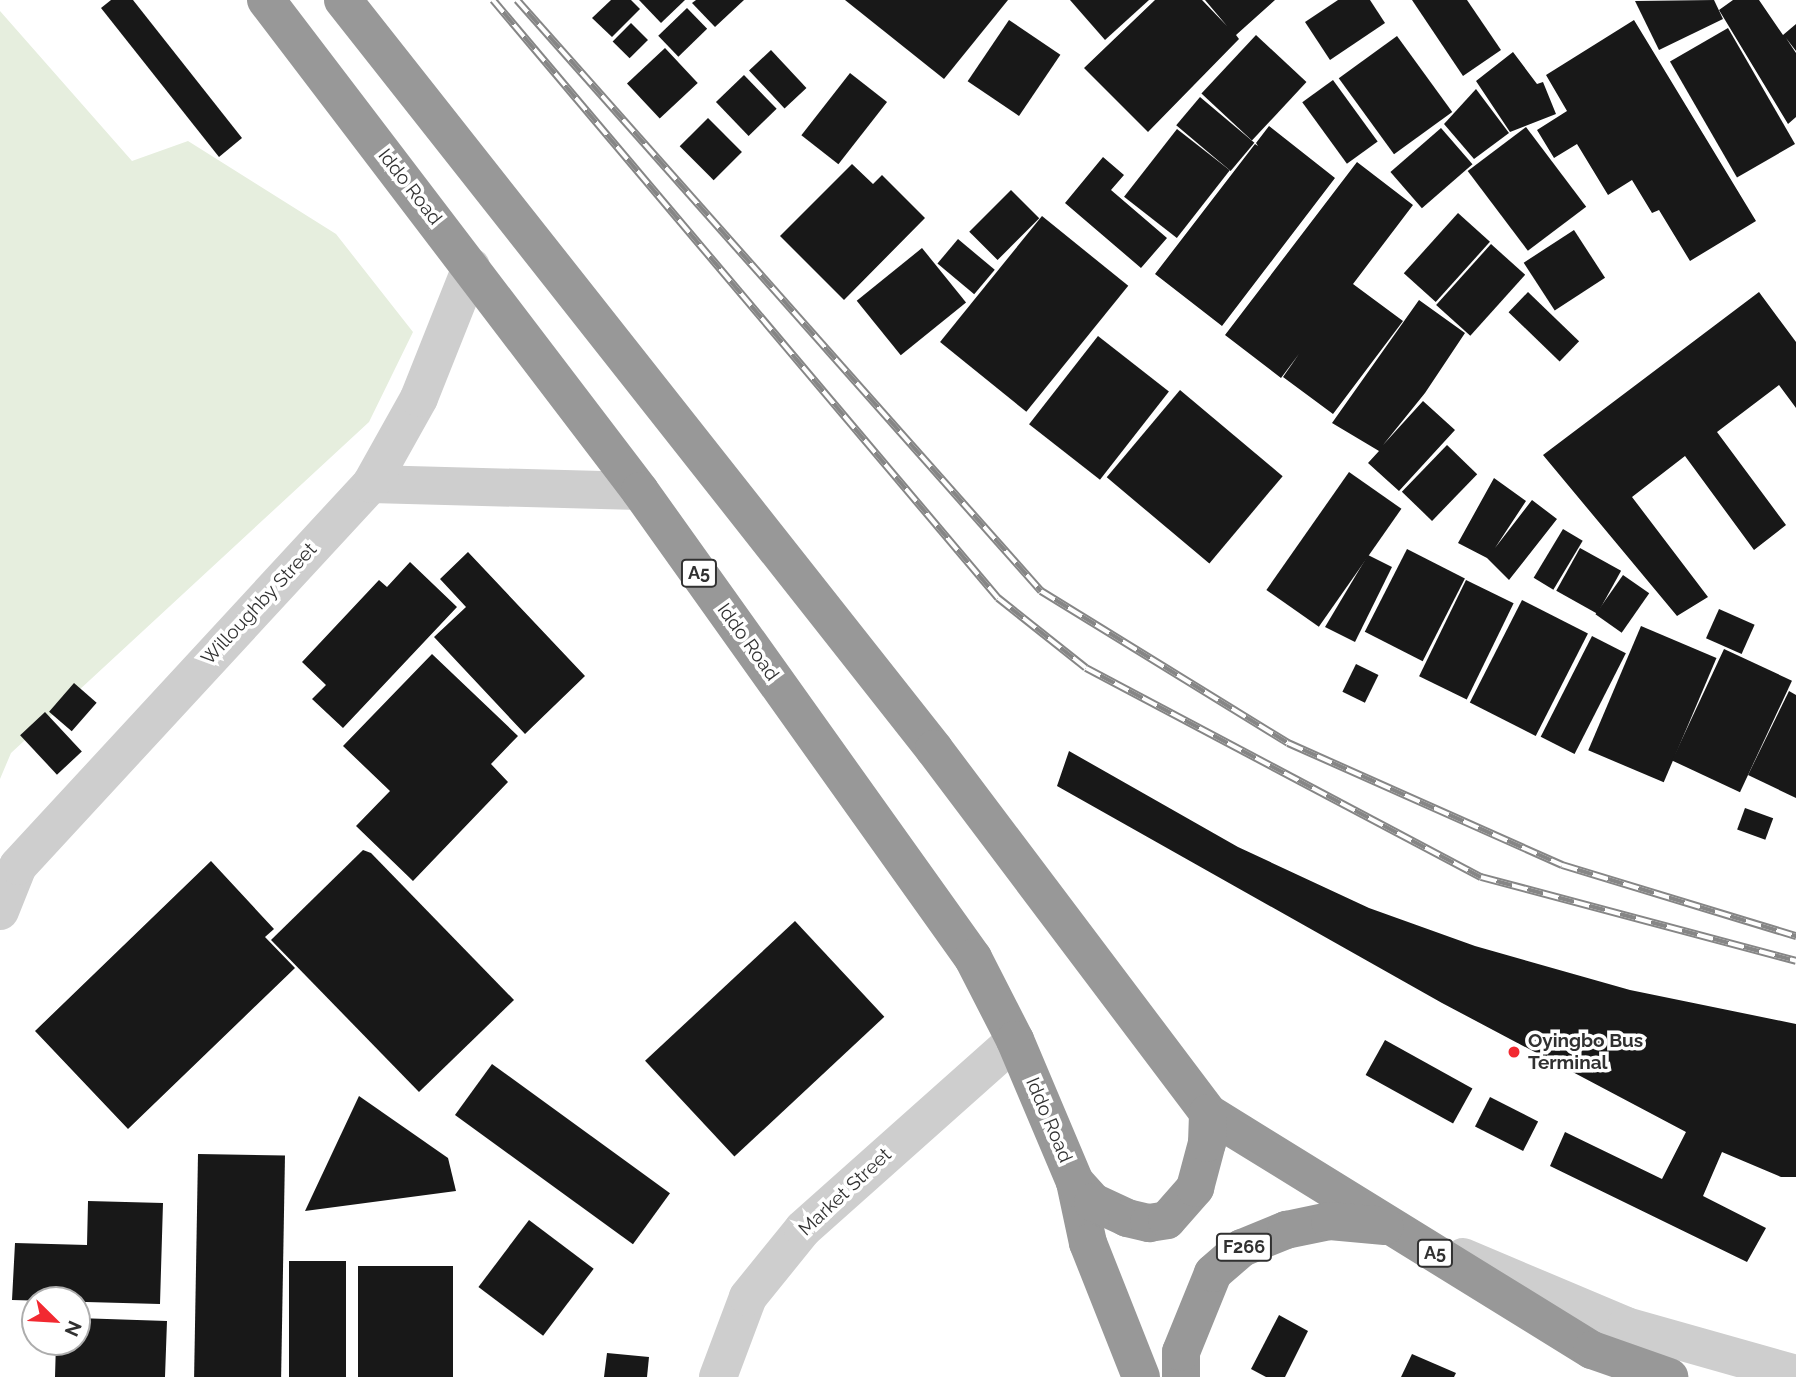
<!DOCTYPE html>
<style>
body{margin:0}
#map{position:relative;width:1796px;height:1377px;overflow:hidden;background:#fff;font-family:Raleway,sans-serif}
div>[style]{position:absolute}
.green>*{inset:0;background:#e6eede}
.building>*{inset:0;background:#181818;transform-origin:0 0}
.minor>*{height:38px;margin:-19px;padding:0 19px;transform-origin:19px;border-radius:19px;background:#cecece}
.highway>*{height:38px;margin:-19px;padding:0 19px;transform-origin:19px;border-radius:19px;background:#989898}
.rail>*{height:8px;margin-top:-4px;transform-origin:0;background:repeating-linear-gradient(90deg,#fff 0 16px,#868686 0 32px);box-sizing:border-box;border-block:2px solid #868686}
.dots>*{width:19px;height:19px;translate:-50% -50%;box-sizing:border-box;border:4px solid #fff;border-radius:50%}
span{translate:-50% -50%;white-space:nowrap;text-align:center;line-height:1.15;-webkit-text-stroke:7px #fff;paint-order:stroke}
.shield-label span{padding:2px 5px;background:#fff;border:2px solid;border-radius:5px;-webkit-text-stroke-width:0}
.shield-label{font-size:18px;color:#313131;font-weight:700}
.street-label{font-size:19px;color:#313131}
.poi-label{font-size:19px;color:#313131;font-weight:700}
.left{translate:0 -50%;text-align:left}
.north{position:absolute;left:21px;top:1286px;width:70px;height:70px;box-sizing:border-box;background:#fff;border:2px solid #adadad;border-radius:50%;rotate:114deg;font-size:19px;font-weight:700;line-height:28px;text-align:center;color:#313131}
.north::after{content:'';display:block;margin:auto;width:24px;height:32px;background:#f22931;clip-path:polygon(50% 0,100% 100%,50% 72%,0 100%)}
</style>
<div id="map">
<div class="green">
<div style="clip-path:polygon(0 11px,132px 161px,188px 141px,336px 234px,413px 332px,369px 422px,11px 753px,0 779px)"></div>
</div>
<div class="building">
<div style="clip-path:polygon(111px 0,133px 0,242px 138px,219px 157px,101px 8px)"></div>
<div style="clip-path:polygon(611px 0,631px 0,640px 9px,612px 37px,592px 18px)"></div>
<div style="clip-path:polygon(639px 0,685px 0,661px 23px)"></div>
<div style="clip-path:polygon(696px 0,744px 0,715px 27px,692px 3px)"></div>
<div style="clip-path:polygon(845px 0,1008px 0,944px 79px)"></div>
<div style="clip-path:polygon(1070px 0,1149px 0,1105px 40px)"></div>
<div style="clip-path:polygon(1155px 0,1202px 0,1227px 26px,1205px 0,1275px 0,1236px 35px,1239px 39px,1148px 132px,1084px 68px)"></div>
<div style="clip-path:polygon(1338px 0,1370px 0,1385px 23px,1330px 60px,1305px 22px)"></div>
<div style="clip-path:polygon(1412px 0,1467px 0,1501px 50px,1463px 76px)"></div>
<div style="clip-path:polygon(1714px 0,1723px 19px,1659px 50px,1635px 1px)"></div>
<div style="clip-path:polygon(1733px 0,1759px 0,1783px 35px,1796px 24px,1796px 51px,1786px 38px,1796px 53px,1796px 117px,1788px 124px,1719px 10px)"></div>
<div style="left:687px;top:8px;width:29px;height:40px;rotate:46deg"></div>
<div style="left:1009px;top:20px;width:62px;height:74px;rotate:34deg"></div>
<div style="clip-path:polygon(1634px 20px,1756px 221px,1690px 261px,1659px 210px,1652px 213px,1632px 180px,1608px 195px,1577px 144px,1554px 158px,1537px 130px,1567px 111px,1546px 75px)"></div>
<div style="left:631px;top:23px;width:24px;height:26px;rotate:45deg"></div>
<div style="left:1728px;top:28px;width:134px;height:67px;rotate:60deg"></div>
<div style="left:1256px;top:35px;width:69px;height:80px;rotate:43deg"></div>
<div style="left:1397px;top:36px;width:94px;height:72px;rotate:54deg"></div>
<div style="left:665px;top:48px;width:48px;height:52px;rotate:47deg"></div>
<div style="left:771px;top:50px;width:52px;height:30px;rotate:47deg"></div>
<div style="clip-path:polygon(1513px 52px,1537px 84px,1543px 82px,1556px 114px,1510px 132px,1476px 81px)"></div>
<div style="left:850px;top:73px;width:47px;height:79px;rotate:38deg"></div>
<div style="left:744px;top:75px;width:47px;height:39px;rotate:46deg"></div>
<div style="left:1333px;top:80px;width:76px;height:38px;rotate:54deg"></div>
<div style="clip-path:polygon(1476px 89px,1509px 133px,1474px 159px,1444px 124px)"></div>
<div style="left:1200px;top:97px;width:71px;height:37px;rotate:40deg"></div>
<div style="left:708px;top:118px;width:48px;height:40px;rotate:45deg"></div>
<div style="clip-path:polygon(1269px 126px,1335px 178px,1222px 326px,1155px 274px,1255px 144px,1258px 146px,1256px 143px)"></div>
<div style="left:1526px;top:127px;width:100px;height:73px;rotate:53deg"></div>
<div style="left:1441px;top:128px;width:48px;height:67px;rotate:49deg"></div>
<div style="left:1177px;top:129px;width:67px;height:86px;rotate:38deg"></div>
<div style="clip-path:polygon(1103px 157px,1124px 175px,1111px 190px,1167px 238px,1141px 268px,1065px 203px)"></div>
<div style="clip-path:polygon(1357px 162px,1413px 205px,1353px 284px,1403px 321px,1333px 414px,1283px 377px,1299px 354px,1281px 378px,1225px 335px)"></div>
<div style="clip-path:polygon(852px 164px,873px 184px,882px 175px,925px 218px,844px 300px,780px 236px)"></div>
<div style="left:1011px;top:190px;width:40px;height:59px;rotate:45deg"></div>
<div style="left:1458px;top:213px;width:43px;height:81px;rotate:42deg"></div>
<div style="left:1042px;top:216px;width:111px;height:162px;rotate:39deg"></div>
<div style="left:1574px;top:230px;width:57px;height:60px;rotate:57deg"></div>
<div style="left:958px;top:239px;width:48px;height:32px;rotate:40deg"></div>
<div style="left:1491px;top:244px;width:46px;height:82px;rotate:42deg"></div>
<div style="left:922px;top:248px;width:70px;height:84px;rotate:51deg"></div>
<div style="left:1528px;top:292px;width:71px;height:28px;rotate:44deg"></div>
<div style="clip-path:polygon(1759px 292px,1796px 342px,1796px 408px,1779px 385px,1717px 432px,1786px 525px,1754px 550px,1685px 456px,1632px 497px,1708px 597px,1677px 616px,1543px 455px)"></div>
<div style="clip-path:polygon(1419px 300px,1465px 333px,1425px 393px,1383px 445px,1423px 401px,1455px 430px,1399px 491px,1368px 463px,1379px 451px,1332px 423px)"></div>
<div style="left:1098px;top:336px;width:90px;height:112px;rotate:38deg"></div>
<div style="left:1180px;top:390px;width:134px;height:114px;rotate:40deg"></div>
<div style="left:1447px;top:445px;width:42px;height:65px;rotate:44deg"></div>
<div style="left:1349px;top:472px;width:64px;height:144px;rotate:35deg"></div>
<div style="clip-path:polygon(1494px 478px,1526px 501px,1495px 548px,1532px 500px,1557px 519px,1509px 580px,1487px 558px,1458px 543px)"></div>
<div style="left:1563px;top:529px;width:23px;height:57px;rotate:31deg"></div>
<div style="left:1580px;top:548px;width:47px;height:49px;rotate:29deg"></div>
<div style="left:1407px;top:549px;width:65px;height:93px;rotate:27deg"></div>
<div style="clip-path:polygon(468px 552px,585px 676px,525px 734px,434px 637px,466px 607px,440px 579px)"></div>
<div style="clip-path:polygon(1368px 555px,1392px 567px,1355px 642px,1325px 627px)"></div>
<div style="clip-path:polygon(410px 562px,457px 607px,343px 728px,312px 699px,326px 685px,302px 662px,379px 580px,387px 587px)"></div>
<div style="left:1623px;top:575px;width:32px;height:48px;rotate:35deg"></div>
<div style="left:1466px;top:580px;width:53px;height:107px;rotate:26deg"></div>
<div style="left:1522px;top:600px;width:74px;height:115px;rotate:27deg"></div>
<div style="left:1719px;top:609px;width:39px;height:32px;rotate:24deg"></div>
<div style="left:1641px;top:626px;width:82px;height:135px;rotate:23deg"></div>
<div style="left:1592px;top:636px;width:38px;height:113px;rotate:27deg"></div>
<div style="left:1724px;top:649px;width:75px;height:123px;rotate:25deg"></div>
<div style="clip-path:polygon(432px 654px,518px 736px,491px 764px,508px 782px,413px 881px,356px 826px,390px 791px,343px 746px)"></div>
<div style="left:1356px;top:664px;width:25px;height:31px;rotate:26deg"></div>
<div style="left:74px;top:683px;width:30px;height:38px;rotate:41deg"></div>
<div style="clip-path:polygon(1789px 691px,1796px 695px,1796px 798px,1748px 775px)"></div>
<div style="left:45px;top:712px;width:54px;height:34px;rotate:47deg"></div>
<div style="clip-path:polygon(1069px 751px,1238px 847px,1369px 908px,1475px 946px,1630px 990px,1796px 1024px,1796px 1177px,1781px 1177px,1722px 1152px,1703px 1196px,1766px 1228px,1747px 1262px,1550px 1166px,1565px 1132px,1662px 1179px,1686px 1132px,1442px 1003px,1057px 786px)"></div>
<div style="left:1745px;top:808px;width:30px;height:23px;rotate:20deg"></div>
<div style="clip-path:polygon(363px 850px,371px 853px,514px 1000px,419px 1092px,271px 940px)"></div>
<div style="clip-path:polygon(211px 861px,274px 929px,265px 937px,295px 968px,128px 1129px,35px 1031px)"></div>
<div style="left:795px;top:921px;width:131px;height:205px;rotate:47deg"></div>
<div style="left:1385px;top:1040px;width:100px;height:40px;rotate:29deg"></div>
<div style="left:492px;top:1064px;width:220px;height:63px;rotate:36deg"></div>
<div style="clip-path:polygon(359px 1096px,448px 1158px,456px 1191px,305px 1211px)"></div>
<div style="left:1490px;top:1097px;width:54px;height:33px;rotate:27deg"></div>
<div style="left:198px;top:1154px;width:87px;height:223px;rotate:1deg"></div>
<div style="clip-path:polygon(88px 1201px,163px 1203px,160px 1304px,12px 1300px,15px 1243px,87px 1245px)"></div>
<div style="left:529px;top:1220px;width:81px;height:84px;rotate:37deg"></div>
<div style="left:289px;top:1261px;width:57px;height:116px"></div>
<div style="left:358px;top:1266px;width:95px;height:111px"></div>
<div style="clip-path:polygon(1279px 1315px,1308px 1331px,1285px 1377px,1266px 1377px,1251px 1369px)"></div>
<div style="clip-path:polygon(77px 1318px,167px 1321px,165px 1377px,55px 1377px,56px 1342px,77px 1342px)"></div>
<div style="clip-path:polygon(607px 1353px,649px 1357px,647px 1377px,604px 1377px)"></div>
<div style="clip-path:polygon(1412px 1354px,1456px 1373px,1454px 1377px,1401px 1377px)"></div>
</div>
<div class="minor">
<div style="left:371px;top:484px;width:269px;rotate:1.5deg"></div>
<div style="left:0;top:911px;width:48px;rotate:-68.2deg"></div>
<div style="left:18px;top:866px;width:520px;rotate:-47.26deg"></div>
<div style="left:371px;top:484px;width:98px;rotate:-60.8deg"></div>
<div style="left:419px;top:398px;width:141px;rotate:-68.3deg"></div>
<div style="left:1463px;top:1257px;width:177px;rotate:22.9deg"></div>
<div style="left:1626px;top:1326px;width:177px;rotate:15.8deg"></div>
<div style="left:718px;top:1377px;width:85px;rotate:-69.4deg"></div>
<div style="left:748px;top:1297px;width:87px;rotate:-51deg"></div>
<div style="left:803px;top:1229px;width:284px;rotate:-41.7deg"></div>
</div>
<div class="highway">
<div style="left:266px;top:0;width:617px;rotate:52.7deg"></div>
<div style="left:640px;top:491px;width:574px;rotate:54.51deg"></div>
<div style="left:973px;top:958px;width:92px;rotate:62.9deg"></div>
<div style="left:1015px;top:1040px;width:154px;rotate:67.1deg"></div>
<div style="left:1075px;top:1182px;width:62px;rotate:78deg"></div>
<div style="left:1088px;top:1243px;width:144px;rotate:68.4deg"></div>
<div style="left:343px;top:0;width:954px;rotate:51.72deg"></div>
<div style="left:934px;top:749px;width:456px;rotate:53deg"></div>
<div style="left:1208px;top:1113px;width:451px;rotate:31.7deg"></div>
<div style="left:1592px;top:1350px;width:82px;rotate:19.3deg"></div>
<div style="left:1075px;top:1182px;width:27px;rotate:48deg"></div>
<div style="left:1093px;top:1202px;width:38px;rotate:25deg"></div>
<div style="left:1127px;top:1218px;width:23px;rotate:13deg"></div>
<div style="left:1149px;top:1223px;width:18px;rotate:-9deg"></div>
<div style="left:1167px;top:1220px;width:43px;rotate:-48.8deg"></div>
<div style="left:1195px;top:1188px;width:47px;rotate:-75.1deg"></div>
<div style="left:1207px;top:1143px;width:30px;rotate:-88deg"></div>
<div style="left:1181px;top:1377px;width:25px;rotate:-90deg"></div>
<div style="left:1181px;top:1352px;width:85px;rotate:-67.9deg"></div>
<div style="left:1213px;top:1273px;width:38px;rotate:-41deg"></div>
<div style="left:1242px;top:1248px;width:48px;rotate:-22.2deg"></div>
<div style="left:1286px;top:1230px;width:45px;rotate:-11.6deg"></div>
<div style="left:1330px;top:1221px;width:55px;rotate:5.2deg"></div>
</div>
<div class="rail">
<div style="left:493px;top:0;width:783px;rotate:49.82deg"></div>
<div style="left:998px;top:598px;width:112px;rotate:38.5deg"></div>
<div style="left:1086px;top:668px;width:447px;rotate:27.9deg"></div>
<div style="left:1481px;top:877px;width:326px;rotate:14.9deg"></div>
<div style="left:517px;top:0;width:790px;rotate:48.44deg"></div>
<div style="left:1041px;top:591px;width:290px;rotate:31.6deg"></div>
<div style="left:1288px;top:743px;width:300px;rotate:24deg"></div>
<div style="left:1562px;top:865px;width:245px;rotate:16.9deg"></div>
</div>
<div class="dots">
<div style="left:1514px;top:1052px;background:#f22931"></div>
</div>
<div class="shield-label">
<span style="left:699px;top:573px">A5</span>
<span style="left:1244px;top:1247px">F266</span>
<span style="left:1435px;top:1253px">A5</span>
</div>
<div class="street-label">
<span style="left:410px;top:187px;rotate:52deg">Iddo Road</span>
<span style="left:259px;top:604px;rotate:-47deg">Willoughby Street</span>
<span style="left:748px;top:642px;rotate:54deg">Iddo Road</span>
<span style="left:1049px;top:1120px;rotate:67deg">Iddo Road</span>
<span style="left:845px;top:1192px;rotate:-43deg">Market Street</span>
</div>
<div class="poi-label">
<span class="left" style="left:1528px;top:1052px">Oyingbo Bus<br>Terminal</span>
</div>
<div class="north">N</div>
</div>
